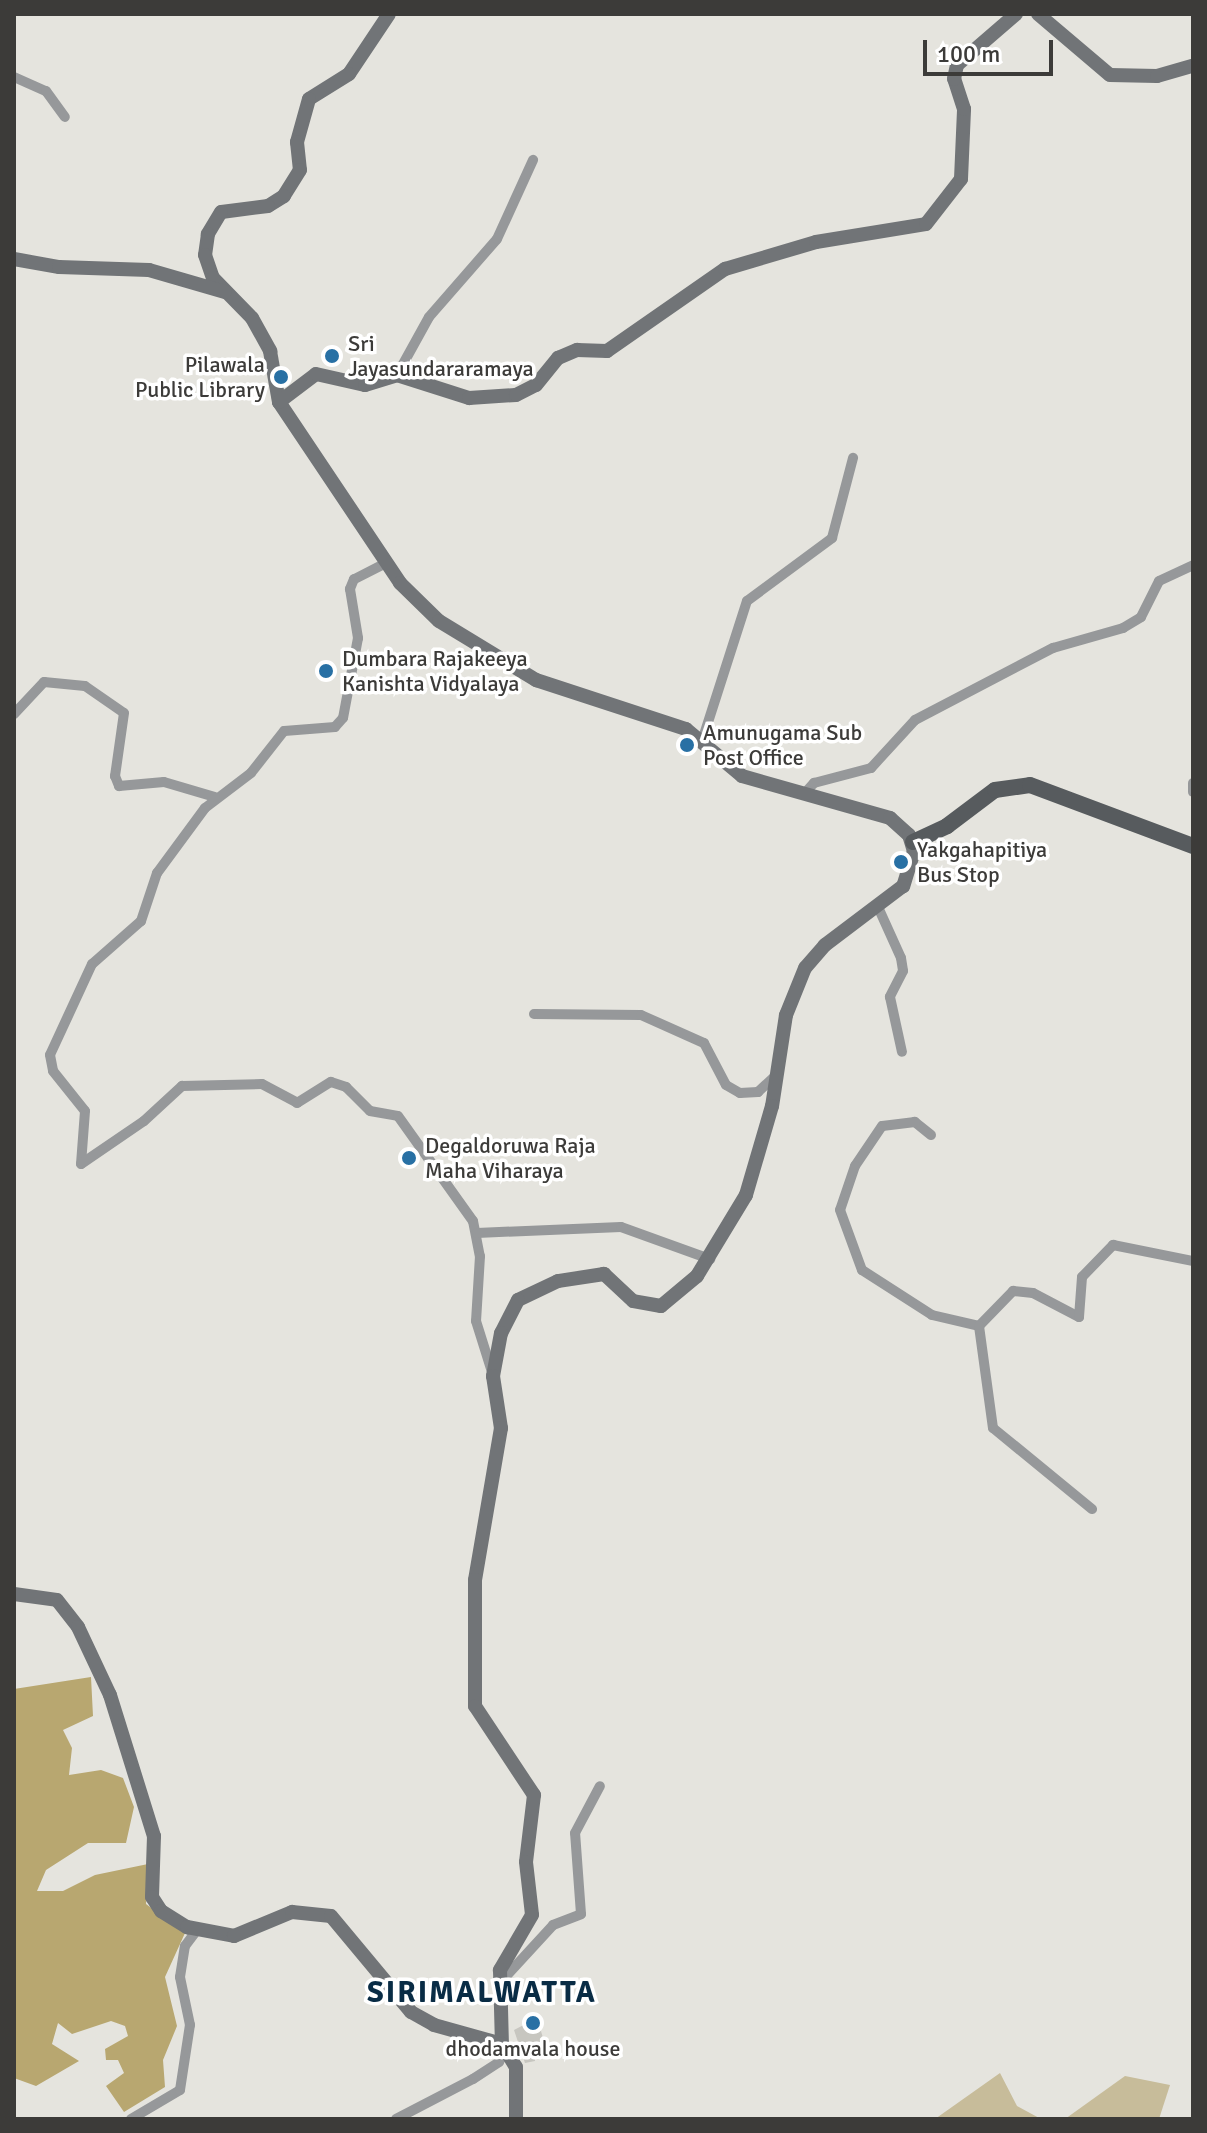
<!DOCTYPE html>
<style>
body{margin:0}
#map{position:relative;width:1207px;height:2133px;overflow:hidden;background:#e5e4de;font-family:Signika,sans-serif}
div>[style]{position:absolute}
.green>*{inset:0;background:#c7bc9a}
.forest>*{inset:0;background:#b8a770}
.building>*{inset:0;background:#c7c6c0}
.street>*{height:10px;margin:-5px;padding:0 5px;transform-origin:5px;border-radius:5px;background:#96989a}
.secondary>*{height:14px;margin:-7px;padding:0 7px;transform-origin:7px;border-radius:7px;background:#717477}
.primary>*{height:16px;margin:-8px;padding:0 8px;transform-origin:8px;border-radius:8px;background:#575b5e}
.dots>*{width:22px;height:22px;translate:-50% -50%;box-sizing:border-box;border:4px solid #fff;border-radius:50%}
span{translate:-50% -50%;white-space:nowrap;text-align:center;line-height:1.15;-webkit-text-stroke:7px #fff;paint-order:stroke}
.poi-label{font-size:22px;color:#3c3b39}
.left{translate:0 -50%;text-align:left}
.right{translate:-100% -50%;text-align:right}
.district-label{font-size:30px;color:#092c45;font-weight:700;letter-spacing:2px}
.frame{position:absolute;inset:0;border:16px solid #3c3b39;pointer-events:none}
.scale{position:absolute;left:923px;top:40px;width:130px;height:36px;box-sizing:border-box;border:4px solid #3c3b39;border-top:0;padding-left:10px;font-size:24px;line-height:28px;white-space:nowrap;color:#3c3b39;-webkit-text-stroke:6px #fff;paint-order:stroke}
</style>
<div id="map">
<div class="green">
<div style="clip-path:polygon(1000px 2073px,1017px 2106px,1041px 2119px,935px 2119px)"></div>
<div style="clip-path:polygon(1125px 2076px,1170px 2085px,1159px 2119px,1065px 2119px)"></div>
</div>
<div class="forest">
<div style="clip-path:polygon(91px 1677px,93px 1716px,63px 1730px,72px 1748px,69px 1775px,101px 1770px,123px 1778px,134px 1807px,126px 1843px,88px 1843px,46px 1870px,37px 1891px,63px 1891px,95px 1875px,148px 1864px,146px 1904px,185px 1933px,165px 1977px,177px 2026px,163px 2060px,165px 2087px,124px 2112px,106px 2086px,124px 2073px,118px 2060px,106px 2060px,105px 2049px,128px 2036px,125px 2026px,111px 2021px,72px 2034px,58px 2023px,52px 2044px,79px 2061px,36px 2086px,14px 2078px,14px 1689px)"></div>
</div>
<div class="building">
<div style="clip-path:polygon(537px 2018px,544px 2041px,535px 2043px,535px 2061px,525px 2063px,514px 2030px)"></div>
</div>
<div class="street">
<div style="left:14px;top:77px;width:35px;rotate:24deg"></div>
<div style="left:46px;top:91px;width:32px;rotate:54deg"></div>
<div style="left:397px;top:375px;width:66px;rotate:-61.1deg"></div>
<div style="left:429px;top:317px;width:103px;rotate:-48.9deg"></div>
<div style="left:497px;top:239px;width:87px;rotate:-65.5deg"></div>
<div style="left:386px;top:563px;width:36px;rotate:153deg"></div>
<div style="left:354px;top:579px;width:11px;rotate:112deg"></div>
<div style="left:350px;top:589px;width:50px;rotate:80.7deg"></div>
<div style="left:358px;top:638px;width:81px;rotate:100.6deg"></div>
<div style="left:343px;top:718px;width:12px;rotate:132deg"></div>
<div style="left:335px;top:727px;width:51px;rotate:175.5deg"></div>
<div style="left:284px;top:731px;width:53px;rotate:128.2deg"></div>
<div style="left:251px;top:773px;width:58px;rotate:142.7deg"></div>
<div style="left:205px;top:808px;width:81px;rotate:126.4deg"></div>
<div style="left:157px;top:873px;width:51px;rotate:108.4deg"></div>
<div style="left:141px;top:921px;width:65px;rotate:138.7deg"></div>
<div style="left:92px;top:964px;width:100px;rotate:114.8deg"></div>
<div style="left:50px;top:1055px;width:16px;rotate:79deg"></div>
<div style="left:53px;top:1071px;width:51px;rotate:51.3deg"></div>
<div style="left:85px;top:1111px;width:53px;rotate:94.3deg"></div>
<div style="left:81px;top:1164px;width:76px;rotate:-34.3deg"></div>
<div style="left:144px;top:1121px;width:52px;rotate:-42.6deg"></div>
<div style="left:182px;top:1086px;width:80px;rotate:-1.4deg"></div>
<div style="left:262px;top:1084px;width:40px;rotate:28deg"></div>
<div style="left:297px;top:1103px;width:40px;rotate:-32deg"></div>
<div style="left:331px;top:1082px;width:16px;rotate:18deg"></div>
<div style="left:346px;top:1087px;width:34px;rotate:45deg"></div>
<div style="left:370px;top:1111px;width:28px;rotate:10deg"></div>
<div style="left:398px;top:1116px;width:129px;rotate:54.5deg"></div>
<div style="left:473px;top:1221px;width:36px;rotate:79deg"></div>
<div style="left:480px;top:1256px;width:65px;rotate:93.5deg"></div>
<div style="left:476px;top:1321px;width:53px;rotate:72.6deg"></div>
<div style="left:14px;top:714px;width:44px;rotate:-46.8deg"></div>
<div style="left:44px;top:682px;width:41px;rotate:5.6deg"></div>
<div style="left:85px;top:686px;width:47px;rotate:34.7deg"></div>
<div style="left:124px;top:713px;width:64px;rotate:98.1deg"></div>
<div style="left:115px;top:776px;width:11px;rotate:68deg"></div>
<div style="left:119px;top:786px;width:45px;rotate:-5.1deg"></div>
<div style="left:164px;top:782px;width:53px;rotate:16.4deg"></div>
<div style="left:702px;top:741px;width:147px;rotate:-72.2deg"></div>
<div style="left:747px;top:601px;width:106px;rotate:-36.5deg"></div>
<div style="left:832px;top:538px;width:83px;rotate:-75.3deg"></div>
<div style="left:1193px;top:783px;width:9px;rotate:90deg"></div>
<div style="left:804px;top:794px;width:15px;rotate:-48deg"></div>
<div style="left:814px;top:783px;width:59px;rotate:-14.7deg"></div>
<div style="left:871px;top:768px;width:65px;rotate:-47.5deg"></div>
<div style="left:915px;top:720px;width:156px;rotate:-27.6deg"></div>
<div style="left:1053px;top:648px;width:73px;rotate:-15.9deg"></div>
<div style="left:1123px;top:628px;width:21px;rotate:-31deg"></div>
<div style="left:1141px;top:617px;width:40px;rotate:-63.4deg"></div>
<div style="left:1159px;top:581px;width:38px;rotate:-25deg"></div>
<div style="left:878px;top:907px;width:56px;rotate:65.7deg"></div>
<div style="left:901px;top:958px;width:13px;rotate:81deg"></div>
<div style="left:903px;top:971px;width:29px;rotate:117deg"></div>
<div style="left:890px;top:997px;width:56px;rotate:77.7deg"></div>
<div style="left:534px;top:1014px;width:107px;rotate:0.5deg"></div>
<div style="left:641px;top:1015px;width:69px;rotate:24deg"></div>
<div style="left:704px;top:1043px;width:47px;rotate:62.4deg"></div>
<div style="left:726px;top:1085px;width:16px;rotate:30deg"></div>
<div style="left:740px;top:1093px;width:18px;rotate:-3deg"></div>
<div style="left:758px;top:1092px;width:23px;rotate:-43deg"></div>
<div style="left:931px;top:1135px;width:21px;rotate:-141deg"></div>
<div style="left:915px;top:1122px;width:33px;rotate:173deg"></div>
<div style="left:882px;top:1126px;width:48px;rotate:124deg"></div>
<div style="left:855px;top:1166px;width:46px;rotate:108.8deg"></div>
<div style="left:840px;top:1210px;width:64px;rotate:69.9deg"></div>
<div style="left:862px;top:1270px;width:83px;rotate:32.7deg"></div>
<div style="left:932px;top:1315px;width:48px;rotate:13.2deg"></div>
<div style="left:979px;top:1326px;width:49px;rotate:-45.8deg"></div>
<div style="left:1013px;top:1291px;width:20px;rotate:6deg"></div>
<div style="left:1033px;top:1293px;width:52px;rotate:27.6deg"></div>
<div style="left:1079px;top:1317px;width:40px;rotate:-85.7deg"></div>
<div style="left:1082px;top:1277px;width:45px;rotate:-45.9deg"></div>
<div style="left:1113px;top:1245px;width:82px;rotate:11.3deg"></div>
<div style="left:477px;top:1233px;width:144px;rotate:-2.4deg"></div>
<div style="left:621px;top:1227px;width:95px;rotate:19.8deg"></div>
<div style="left:979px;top:1326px;width:103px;rotate:82.2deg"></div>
<div style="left:993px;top:1428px;width:128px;rotate:39.3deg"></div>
<div style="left:499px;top:1984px;width:80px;rotate:-47.5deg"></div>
<div style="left:553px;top:1925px;width:30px;rotate:-21deg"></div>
<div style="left:581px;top:1914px;width:81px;rotate:-94.2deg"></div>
<div style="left:575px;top:1833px;width:53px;rotate:-62deg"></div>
<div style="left:131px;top:2119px;width:57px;rotate:-30.6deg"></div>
<div style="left:180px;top:2090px;width:66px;rotate:-81.3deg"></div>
<div style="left:190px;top:2025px;width:49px;rotate:-101.8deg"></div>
<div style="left:180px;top:1977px;width:31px;rotate:-81deg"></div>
<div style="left:185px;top:1946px;width:20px;rotate:-53deg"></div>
<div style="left:396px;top:2119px;width:87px;rotate:-27.5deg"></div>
<div style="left:473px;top:2079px;width:31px;rotate:-33deg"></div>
<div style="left:499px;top:2062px;width:15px;rotate:-62deg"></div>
</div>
<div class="secondary">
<div style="left:389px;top:14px;width:72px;rotate:123.7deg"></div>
<div style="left:349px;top:74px;width:47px;rotate:148deg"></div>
<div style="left:309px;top:99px;width:45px;rotate:105.6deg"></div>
<div style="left:297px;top:142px;width:28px;rotate:84deg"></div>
<div style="left:300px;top:170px;width:31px;rotate:122deg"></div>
<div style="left:284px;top:196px;width:19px;rotate:148deg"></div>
<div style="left:268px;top:206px;width:47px;rotate:172.7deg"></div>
<div style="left:221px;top:212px;width:26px;rotate:121deg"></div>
<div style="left:208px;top:234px;width:21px;rotate:98deg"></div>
<div style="left:205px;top:255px;width:24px;rotate:71deg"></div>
<div style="left:213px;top:278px;width:56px;rotate:45.7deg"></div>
<div style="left:252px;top:318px;width:38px;rotate:61deg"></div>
<div style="left:270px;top:351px;width:52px;rotate:80deg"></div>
<div style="left:279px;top:402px;width:218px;rotate:56.2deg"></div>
<div style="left:400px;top:583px;width:54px;rotate:44.3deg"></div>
<div style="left:439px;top:621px;width:114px;rotate:31.3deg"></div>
<div style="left:536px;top:680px;width:158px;rotate:18.1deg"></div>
<div style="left:686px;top:729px;width:73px;rotate:40deg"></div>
<div style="left:742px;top:776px;width:154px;rotate:15.8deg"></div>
<div style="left:890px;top:818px;width:25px;rotate:42deg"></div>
<div style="left:909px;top:835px;width:17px;rotate:73deg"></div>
<div style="left:914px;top:851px;width:37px;rotate:107deg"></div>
<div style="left:903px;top:886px;width:98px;rotate:142.9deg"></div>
<div style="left:825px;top:945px;width:30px;rotate:131deg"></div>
<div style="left:805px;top:968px;width:51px;rotate:112deg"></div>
<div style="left:786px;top:1015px;width:92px;rotate:98.7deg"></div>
<div style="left:772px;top:1106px;width:93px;rotate:106.3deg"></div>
<div style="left:746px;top:1195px;width:95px;rotate:121.2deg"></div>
<div style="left:697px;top:1276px;width:47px;rotate:140.2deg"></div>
<div style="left:661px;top:1306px;width:28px;rotate:-170deg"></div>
<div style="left:633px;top:1301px;width:40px;rotate:-137deg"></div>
<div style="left:604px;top:1274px;width:47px;rotate:171.3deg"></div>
<div style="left:558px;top:1281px;width:44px;rotate:154.6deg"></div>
<div style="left:518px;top:1300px;width:37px;rotate:117deg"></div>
<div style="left:501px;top:1333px;width:44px;rotate:100.5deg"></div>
<div style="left:493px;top:1376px;width:53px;rotate:81.3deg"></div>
<div style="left:501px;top:1428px;width:154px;rotate:99.7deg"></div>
<div style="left:475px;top:1580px;width:126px;rotate:90deg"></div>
<div style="left:475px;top:1706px;width:107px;rotate:56.5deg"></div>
<div style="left:534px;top:1795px;width:67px;rotate:96.8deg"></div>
<div style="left:526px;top:1862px;width:53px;rotate:83.5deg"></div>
<div style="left:532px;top:1915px;width:64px;rotate:120.2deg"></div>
<div style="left:500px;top:1970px;width:74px;rotate:88.5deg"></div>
<div style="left:1038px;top:14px;width:94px;rotate:40.3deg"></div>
<div style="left:1110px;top:75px;width:47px;rotate:1.2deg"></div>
<div style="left:1157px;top:76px;width:37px;rotate:-16deg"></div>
<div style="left:14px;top:259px;width:46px;rotate:10.1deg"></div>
<div style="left:59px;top:267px;width:90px;rotate:1.9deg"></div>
<div style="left:149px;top:270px;width:79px;rotate:16.1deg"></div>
<div style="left:279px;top:402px;width:46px;rotate:-37.1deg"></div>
<div style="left:316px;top:374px;width:50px;rotate:12.7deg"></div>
<div style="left:365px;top:385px;width:34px;rotate:-17deg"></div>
<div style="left:397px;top:375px;width:76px;rotate:17.7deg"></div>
<div style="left:469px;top:398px;width:47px;rotate:-3.7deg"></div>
<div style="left:516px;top:395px;width:22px;rotate:-27deg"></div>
<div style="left:536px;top:385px;width:35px;rotate:-51deg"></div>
<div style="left:558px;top:358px;width:21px;rotate:-23deg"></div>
<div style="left:577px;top:350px;width:30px;rotate:2deg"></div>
<div style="left:607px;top:351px;width:144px;rotate:-34.8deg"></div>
<div style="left:725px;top:269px;width:95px;rotate:-16.5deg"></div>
<div style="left:816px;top:242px;width:111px;rotate:-9.3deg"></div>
<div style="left:926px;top:224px;width:57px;rotate:-52.1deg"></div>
<div style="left:961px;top:179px;width:70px;rotate:-87.5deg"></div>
<div style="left:964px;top:109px;width:32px;rotate:-108deg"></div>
<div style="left:954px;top:79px;width:14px;rotate:-78deg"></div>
<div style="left:957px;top:65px;width:78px;rotate:-40.8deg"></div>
<div style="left:14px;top:1594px;width:43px;rotate:7.9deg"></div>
<div style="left:57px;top:1600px;width:34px;rotate:52deg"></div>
<div style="left:78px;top:1627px;width:75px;rotate:64.8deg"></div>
<div style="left:110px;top:1695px;width:148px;rotate:72.7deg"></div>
<div style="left:154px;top:1836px;width:61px;rotate:91.9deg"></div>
<div style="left:152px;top:1897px;width:17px;rotate:57deg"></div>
<div style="left:161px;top:1911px;width:31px;rotate:32deg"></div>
<div style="left:187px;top:1927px;width:48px;rotate:10.8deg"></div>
<div style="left:234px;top:1936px;width:63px;rotate:-22.5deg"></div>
<div style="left:292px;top:1912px;width:39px;rotate:6deg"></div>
<div style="left:331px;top:1916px;width:125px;rotate:50.2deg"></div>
<div style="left:411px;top:2012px;width:26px;rotate:29deg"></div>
<div style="left:434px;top:2025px;width:71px;rotate:15.6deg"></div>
<div style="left:502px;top:2044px;width:27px;rotate:59deg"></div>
<div style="left:516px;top:2067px;width:52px;rotate:90deg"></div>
</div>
<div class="primary">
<div style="left:913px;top:842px;width:38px;rotate:-25deg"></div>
<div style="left:947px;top:826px;width:60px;rotate:-36.9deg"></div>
<div style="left:995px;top:790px;width:35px;rotate:-8deg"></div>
<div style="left:1030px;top:785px;width:174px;rotate:20.5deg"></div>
</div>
<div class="dots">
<div style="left:332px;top:356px;background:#2870a4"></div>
<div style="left:281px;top:377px;background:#2870a4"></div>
<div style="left:326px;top:671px;background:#2870a4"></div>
<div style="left:687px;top:745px;background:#2870a4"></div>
<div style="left:901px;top:862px;background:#2870a4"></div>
<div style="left:409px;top:1158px;background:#2870a4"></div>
<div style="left:533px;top:2023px;background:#2870a4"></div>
</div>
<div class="poi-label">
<span class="left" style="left:348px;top:356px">Sri<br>Jayasundararamaya</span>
<span class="right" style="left:265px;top:377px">Pilawala<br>Public Library</span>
<span class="left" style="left:342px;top:671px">Dumbara Rajakeeya<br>Kanishta Vidyalaya</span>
<span class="left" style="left:703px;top:745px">Amunugama Sub<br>Post Office</span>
<span class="left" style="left:917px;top:862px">Yakgahapitiya<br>Bus Stop</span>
<span class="left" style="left:425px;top:1158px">Degaldoruwa Raja<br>Maha Viharaya</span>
<span style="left:533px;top:2049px">dhodamvala house</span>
</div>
<div class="district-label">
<span style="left:482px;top:1993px">SIRIMALWATTA</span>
</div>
<div class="frame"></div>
<div class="scale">100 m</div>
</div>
